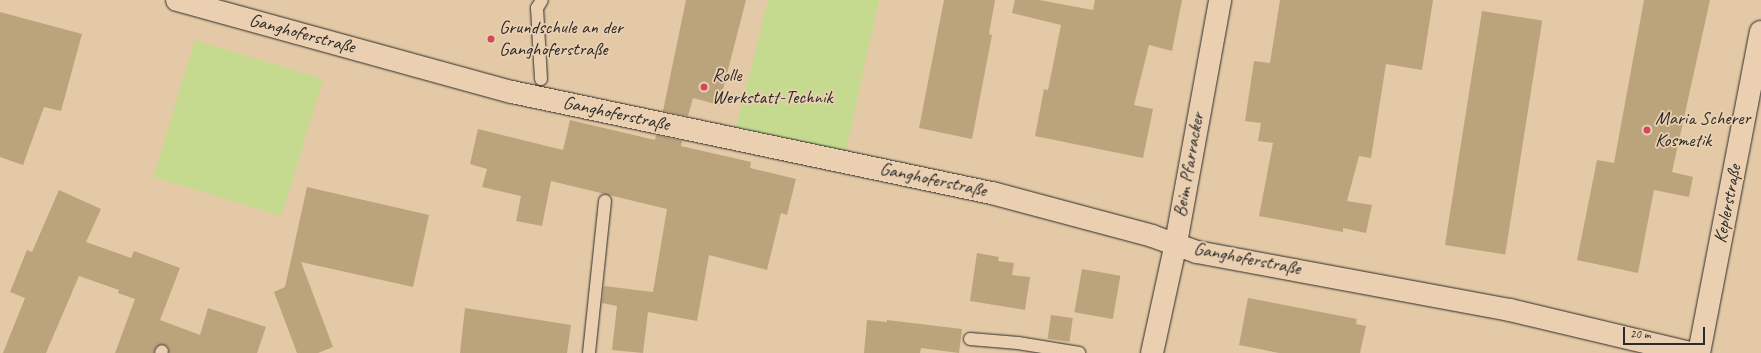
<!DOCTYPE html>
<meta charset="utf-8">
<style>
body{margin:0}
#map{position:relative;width:1761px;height:353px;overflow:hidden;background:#e3c9a5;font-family:Caveat,sans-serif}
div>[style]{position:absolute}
.green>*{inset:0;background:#c6da8f;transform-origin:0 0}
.building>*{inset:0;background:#bba47b;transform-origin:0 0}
.roads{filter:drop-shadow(0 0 1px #2b2b2b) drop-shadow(0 0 1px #2b2b2b)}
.lane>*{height:12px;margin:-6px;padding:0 6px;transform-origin:6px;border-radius:6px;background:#ead0b1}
.street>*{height:22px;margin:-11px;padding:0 11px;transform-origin:11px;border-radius:11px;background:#ead0b1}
.dots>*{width:11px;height:11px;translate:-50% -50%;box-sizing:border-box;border:2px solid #ead0b1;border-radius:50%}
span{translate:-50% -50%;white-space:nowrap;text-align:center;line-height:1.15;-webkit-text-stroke:3.5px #ead0b1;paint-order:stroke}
.poi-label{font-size:19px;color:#2b2b2b}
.left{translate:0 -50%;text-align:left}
.street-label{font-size:19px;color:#2b2b2b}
.scale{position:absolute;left:1623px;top:327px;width:82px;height:18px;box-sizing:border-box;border:2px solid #2b2b2b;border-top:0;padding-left:5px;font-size:12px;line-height:14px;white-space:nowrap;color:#2b2b2b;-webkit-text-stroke:3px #ead0b1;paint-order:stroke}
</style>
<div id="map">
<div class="green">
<div style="clip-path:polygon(768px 0,879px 0,845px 154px,736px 127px)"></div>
<div style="left:195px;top:40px;width:134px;height:143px;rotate:17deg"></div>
</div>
<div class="building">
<div style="clip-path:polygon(686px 0,746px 0,719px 105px,693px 98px,688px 116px,663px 111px)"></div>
<div style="clip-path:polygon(944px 0,995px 0,989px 34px,992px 35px,972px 139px,919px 128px)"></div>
<div style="clip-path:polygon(1015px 0,1039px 0,1093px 10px,1095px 0,1182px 0,1172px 51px,1149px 45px,1134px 105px,1153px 109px,1143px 158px,1035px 136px,1044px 89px,1048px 90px,1061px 25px,1012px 13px)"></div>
<div style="clip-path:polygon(1280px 0,1433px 0,1422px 70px,1386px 64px,1371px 158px,1359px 156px,1347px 201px,1372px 205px,1366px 233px,1343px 228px,1343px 232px,1259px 216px,1273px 143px,1258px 141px,1261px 123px,1245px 121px,1254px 61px,1270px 63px)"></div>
<div style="clip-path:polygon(1644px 0,1710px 0,1672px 172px,1693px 177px,1689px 197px,1654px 190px,1638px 273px,1577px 260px,1597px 160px,1614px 163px)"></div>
<div style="left:1482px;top:11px;width:61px;height:237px;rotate:9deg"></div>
<div style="clip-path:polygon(0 12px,82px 34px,61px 111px,44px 107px,23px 165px,0 157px)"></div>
<div style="clip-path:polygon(570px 120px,655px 140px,656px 135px,682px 141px,681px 146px,751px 162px,750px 168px,796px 179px,787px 215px,781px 213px,767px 270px,709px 255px,697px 321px,648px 312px,643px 353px,612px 350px,617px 306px,602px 303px,604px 286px,653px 292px,667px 209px,551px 181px,542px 226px,516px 221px,521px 196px,482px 187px,487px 169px,470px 164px,478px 129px,563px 150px)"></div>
<div style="clip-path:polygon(307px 187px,429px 215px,413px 287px,301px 262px,333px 347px,318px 353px,297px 353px,274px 292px,285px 287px)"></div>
<div style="clip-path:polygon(59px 190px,101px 209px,86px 242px,131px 258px,134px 251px,180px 268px,160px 320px,200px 335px,208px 308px,266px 327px,257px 353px,169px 353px,168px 347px,162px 344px,156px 347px,154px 353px,115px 353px,135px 299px,118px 293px,119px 290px,79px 276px,46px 353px,3px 353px,25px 298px,10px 292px,27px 250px,32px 252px)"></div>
<div style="clip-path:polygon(977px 253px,999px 257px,998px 261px,1014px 263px,1012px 275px,1030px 277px,1025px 310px,970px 301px)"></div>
<div style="left:1082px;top:269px;width:39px;height:44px;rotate:10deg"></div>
<div style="clip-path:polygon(1248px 298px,1357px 319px,1356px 324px,1366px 326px,1360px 353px,1279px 353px,1239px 345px)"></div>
<div style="clip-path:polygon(465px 308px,571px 325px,567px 353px,460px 353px)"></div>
<div style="left:1051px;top:315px;width:22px;height:24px;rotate:8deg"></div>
<div style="clip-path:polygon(867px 320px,887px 322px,887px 320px,962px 329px,959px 353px,921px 348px,920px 353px,864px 353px)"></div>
</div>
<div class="roads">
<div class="lane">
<div style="left:541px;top:79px;width:71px;rotate:-93.2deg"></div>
<div style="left:537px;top:8px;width:9px;rotate:-58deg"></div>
<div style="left:970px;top:339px;width:48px;rotate:4.8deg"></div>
<div style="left:1018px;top:343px;width:62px;rotate:9.3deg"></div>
<div style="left:161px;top:353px;width:2px;rotate:-63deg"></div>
<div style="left:589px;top:353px;width:153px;rotate:-84deg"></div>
</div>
<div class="street">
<div style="left:177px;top:0;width:347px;rotate:15.4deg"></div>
<div style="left:512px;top:92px;width:491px;rotate:11.9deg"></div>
<div style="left:992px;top:193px;width:166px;rotate:15deg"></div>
<div style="left:1152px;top:236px;width:48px;rotate:19.6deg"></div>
<div style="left:1197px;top:252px;width:318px;rotate:10.5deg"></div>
<div style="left:1510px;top:310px;width:186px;rotate:13.4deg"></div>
<div style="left:1152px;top:353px;width:113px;rotate:-77.7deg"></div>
<div style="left:1176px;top:243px;width:247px;rotate:-79.7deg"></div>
<div style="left:1699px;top:353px;width:327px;rotate:-79.1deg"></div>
</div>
</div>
<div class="dots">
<div style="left:491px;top:39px;background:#d1495b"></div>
<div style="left:704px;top:87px;background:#d1495b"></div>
<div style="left:1647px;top:130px;background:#d1495b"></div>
</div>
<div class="poi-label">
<span class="left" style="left:499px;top:39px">Grundschule an der<br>Ganghoferstraße</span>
<span class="left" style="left:712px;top:87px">Rolle<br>Werkstatt-Technik</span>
<span class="left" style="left:1655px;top:130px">Maria Scherer<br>Kosmetik</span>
</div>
<div class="street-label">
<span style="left:302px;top:34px;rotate:15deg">Ganghoferstraße</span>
<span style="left:616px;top:114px;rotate:12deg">Ganghoferstraße</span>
<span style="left:1189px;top:165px;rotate:-80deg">Beim Pfarracker</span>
<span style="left:933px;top:180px;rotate:12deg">Ganghoferstraße</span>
<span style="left:1728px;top:204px;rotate:-79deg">Keplerstraße</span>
<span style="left:1247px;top:259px;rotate:11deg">Ganghoferstraße</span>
</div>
<div class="scale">20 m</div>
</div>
